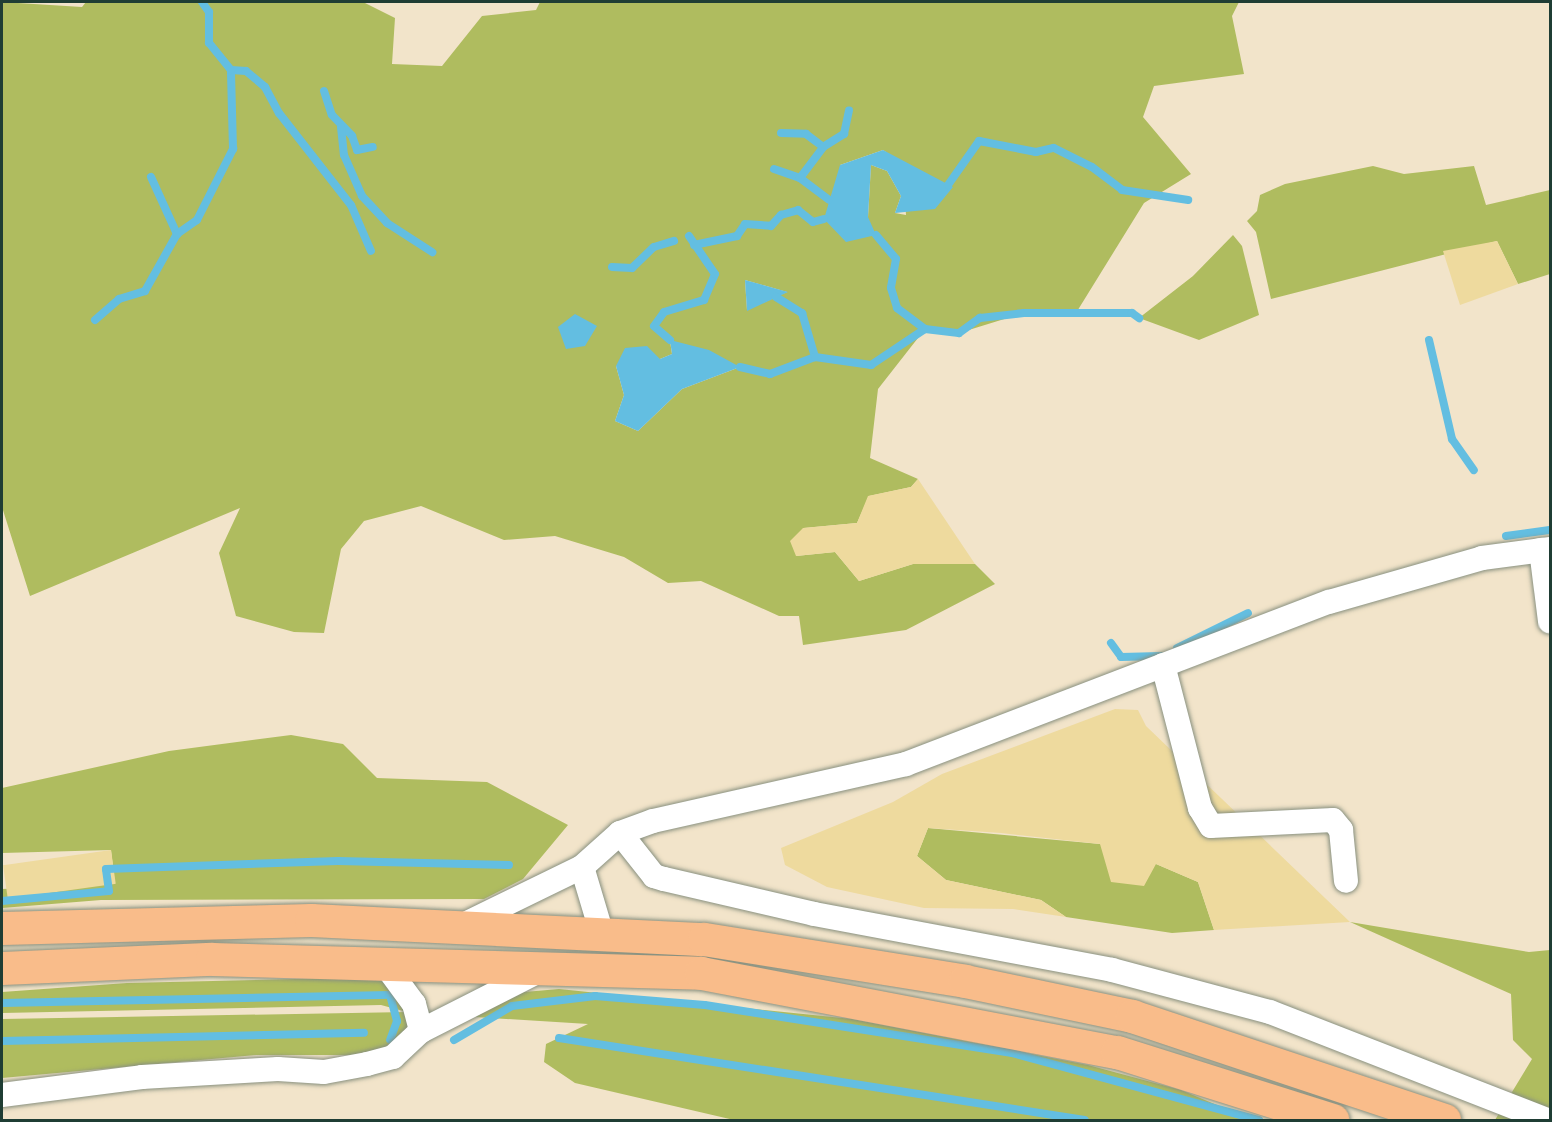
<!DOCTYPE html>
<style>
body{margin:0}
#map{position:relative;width:1552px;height:1122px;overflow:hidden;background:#f2e4ca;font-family:"IM FELL English",serif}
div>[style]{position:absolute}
.green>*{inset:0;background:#afbc5f}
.sand>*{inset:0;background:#eeda9e;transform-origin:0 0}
.water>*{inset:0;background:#63bee1}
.stream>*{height:8px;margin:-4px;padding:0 4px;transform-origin:4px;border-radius:4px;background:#63bee1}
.roads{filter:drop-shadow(0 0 2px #88907f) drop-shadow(0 0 2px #88907f)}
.minor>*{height:24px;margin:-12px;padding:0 12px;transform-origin:12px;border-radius:12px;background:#fff}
.trunk>*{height:33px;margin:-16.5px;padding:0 16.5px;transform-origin:16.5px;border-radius:16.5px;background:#f9bc8a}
span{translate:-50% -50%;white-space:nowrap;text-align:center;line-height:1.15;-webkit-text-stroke:5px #f7f3e8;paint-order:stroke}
.frame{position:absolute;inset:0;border:3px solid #1f3d34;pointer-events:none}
</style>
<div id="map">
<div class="green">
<div style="clip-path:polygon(evenodd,2px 2px,82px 7px,86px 2px,363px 2px,395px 18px,392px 64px,442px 66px,482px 16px,536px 10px,540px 2px,1239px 2px,1232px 16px,1244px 74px,1154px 86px,1143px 117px,1191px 174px,1144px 203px,1076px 313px,1024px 313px,959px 333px,925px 329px,878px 389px,870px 458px,918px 479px,911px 487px,869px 496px,857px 523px,804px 528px,796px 556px,835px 552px,859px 581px,913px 564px,975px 564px,995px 584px,906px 630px,803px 645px,799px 616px,779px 616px,701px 581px,668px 583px,624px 557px,555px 536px,504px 540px,421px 506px,364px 521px,341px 549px,324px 633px,294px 632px,236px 616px,219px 553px,240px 508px,30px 596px,2px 507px,2px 2px,883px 150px,902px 163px,906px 215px,895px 213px,901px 196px,887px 171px,871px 165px,868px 217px,840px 165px,883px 150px,2px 2px,745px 280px,787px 292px,747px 310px,745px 280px,2px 2px,670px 341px,740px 367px,682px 389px,638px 431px,615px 421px,624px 395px,616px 366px,660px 359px,672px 354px,670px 341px)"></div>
<div style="clip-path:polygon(1373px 166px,1404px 174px,1474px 166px,1486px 205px,1550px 190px,1550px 274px,1518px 284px,1497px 241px,1271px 299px,1256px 232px,1247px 221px,1257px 211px,1260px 195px,1285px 184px)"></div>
<div style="clip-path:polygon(1233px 235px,1242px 246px,1259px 315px,1199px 340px,1139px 318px,1193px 276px)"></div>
<div style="clip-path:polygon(291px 735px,343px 744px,377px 778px,487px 782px,568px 825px,523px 879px,484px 899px,101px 900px,2px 908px,2px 889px,115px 884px,111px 850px,2px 853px,2px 788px,169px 751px)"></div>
<div style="clip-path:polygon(928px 828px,1100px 844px,1156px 864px,1198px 882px,1214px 930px,1172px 933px,1066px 917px,1041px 900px,946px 880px,917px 856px)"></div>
<div style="clip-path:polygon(1350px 922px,1529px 952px,1550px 950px,1550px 1120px,1495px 1120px,1532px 1059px,1513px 1040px,1511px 994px)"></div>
<div style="clip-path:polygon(337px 978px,381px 979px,411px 1013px,419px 1050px,396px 1055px,256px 1055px,2px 1078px,2px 1019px,407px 1012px,381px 1005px,2px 1013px,2px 992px,127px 983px)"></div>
<div style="clip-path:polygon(559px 989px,852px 1019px,1088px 1065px,1181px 1090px,1253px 1120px,734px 1120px,575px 1083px,544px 1062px,546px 1044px,588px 1024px,475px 1017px,513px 993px)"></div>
</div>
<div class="sand">
<div style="clip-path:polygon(1497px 241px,1518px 284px,1460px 305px,1443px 251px)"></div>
<div style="clip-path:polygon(918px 479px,975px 564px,913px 564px,859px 581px,835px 552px,796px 556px,790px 541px,803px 528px,857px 523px,868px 496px,911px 487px)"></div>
<div style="clip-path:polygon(1115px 709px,1138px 710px,1146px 726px,1350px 922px,1214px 930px,1198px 882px,1156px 864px,1144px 886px,1111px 882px,1100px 844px,1001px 833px,928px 828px,917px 856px,946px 880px,1041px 900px,1066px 917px,1013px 909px,924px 908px,827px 887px,785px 865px,781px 848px,893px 802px,942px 774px)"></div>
<div style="left:111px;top:850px;width:34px;height:109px;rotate:82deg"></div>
</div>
<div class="water">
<div style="clip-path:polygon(883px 150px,953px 187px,935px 209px,895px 213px,901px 196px,887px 171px,871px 165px,868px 217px,876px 235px,846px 242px,824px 219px,840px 165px)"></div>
<div style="clip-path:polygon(745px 280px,788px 292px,747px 311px)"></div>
<div style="clip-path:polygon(575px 314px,597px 326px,585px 346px,566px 349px,558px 327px)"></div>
<div style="clip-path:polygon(670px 340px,709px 350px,740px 367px,682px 389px,638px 431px,615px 421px,624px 395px,616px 366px,625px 348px,647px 346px,660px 359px,672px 354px)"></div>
</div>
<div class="stream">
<div style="left:231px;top:70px;width:15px;rotate:4deg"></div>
<div style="left:246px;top:71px;width:25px;rotate:40deg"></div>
<div style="left:265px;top:87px;width:30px;rotate:62deg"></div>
<div style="left:279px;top:113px;width:117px;rotate:52deg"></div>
<div style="left:351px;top:205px;width:50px;rotate:66.5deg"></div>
<div style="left:324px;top:91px;width:25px;rotate:72deg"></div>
<div style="left:332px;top:115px;width:29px;rotate:46deg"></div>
<div style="left:352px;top:136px;width:15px;rotate:70deg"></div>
<div style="left:357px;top:150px;width:16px;rotate:-11deg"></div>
<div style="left:341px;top:127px;width:28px;rotate:84deg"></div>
<div style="left:344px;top:155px;width:45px;rotate:66.3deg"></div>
<div style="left:362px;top:196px;width:37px;rotate:47deg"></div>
<div style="left:387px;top:223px;width:54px;rotate:32.8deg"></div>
<div style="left:781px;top:133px;width:25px;rotate:2deg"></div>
<div style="left:806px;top:134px;width:21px;rotate:37deg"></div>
<div style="left:774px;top:169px;width:28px;rotate:19deg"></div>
<div style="left:800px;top:178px;width:36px;rotate:37deg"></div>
<div style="left:151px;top:177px;width:63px;rotate:65.5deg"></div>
<div style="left:800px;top:178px;width:39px;rotate:-53deg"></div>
<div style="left:823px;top:147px;width:25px;rotate:-32deg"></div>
<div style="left:844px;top:134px;width:24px;rotate:-78deg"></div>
<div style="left:948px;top:185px;width:54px;rotate:-54.8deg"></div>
<div style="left:979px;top:141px;width:58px;rotate:10.9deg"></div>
<div style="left:1036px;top:152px;width:18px;rotate:-13deg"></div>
<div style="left:1054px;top:148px;width:42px;rotate:26.6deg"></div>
<div style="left:1092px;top:167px;width:38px;rotate:37deg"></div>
<div style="left:1122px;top:190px;width:67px;rotate:8.6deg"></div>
<div style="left:876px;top:235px;width:31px;rotate:50deg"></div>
<div style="left:896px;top:259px;width:29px;rotate:100deg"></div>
<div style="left:891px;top:288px;width:21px;rotate:73deg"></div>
<div style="left:897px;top:308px;width:35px;rotate:37deg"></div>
<div style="left:925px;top:329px;width:34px;rotate:7deg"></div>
<div style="left:959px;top:333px;width:26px;rotate:-36deg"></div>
<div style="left:980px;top:318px;width:44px;rotate:-6.5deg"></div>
<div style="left:1024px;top:313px;width:108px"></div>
<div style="left:1132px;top:313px;width:9px;rotate:36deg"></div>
<div style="left:694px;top:245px;width:44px;rotate:-11.8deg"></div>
<div style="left:737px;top:236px;width:14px;rotate:-56deg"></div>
<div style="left:745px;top:224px;width:26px;rotate:4deg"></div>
<div style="left:771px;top:226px;width:15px;rotate:-48deg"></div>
<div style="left:781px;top:215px;width:18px;rotate:-16deg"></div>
<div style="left:798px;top:210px;width:19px;rotate:39deg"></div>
<div style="left:813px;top:222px;width:11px;rotate:-15deg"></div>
<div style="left:612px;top:267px;width:20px;rotate:3deg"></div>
<div style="left:632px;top:268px;width:30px;rotate:-44deg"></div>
<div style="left:654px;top:247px;width:21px;rotate:-17deg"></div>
<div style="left:776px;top:297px;width:31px;rotate:32deg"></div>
<div style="left:802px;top:313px;width:46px;rotate:73.5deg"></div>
<div style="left:95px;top:320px;width:32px;rotate:-41deg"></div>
<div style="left:119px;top:299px;width:27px;rotate:-17deg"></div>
<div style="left:145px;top:291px;width:65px;rotate:-60.7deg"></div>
<div style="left:177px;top:234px;width:24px;rotate:-35deg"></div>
<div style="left:197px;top:220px;width:80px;rotate:-63.1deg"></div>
<div style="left:233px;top:149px;width:79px;rotate:-91.5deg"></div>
<div style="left:231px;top:70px;width:35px;rotate:-129deg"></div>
<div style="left:209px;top:43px;width:31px;rotate:-90deg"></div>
<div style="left:209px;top:12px;width:12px;rotate:-125deg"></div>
<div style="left:670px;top:340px;width:21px;rotate:-139deg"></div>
<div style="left:654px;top:326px;width:17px;rotate:-54deg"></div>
<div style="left:664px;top:312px;width:42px;rotate:-16.7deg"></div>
<div style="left:704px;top:300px;width:28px;rotate:-67deg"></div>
<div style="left:715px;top:274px;width:46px;rotate:-124.4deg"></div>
<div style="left:1429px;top:340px;width:102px;rotate:76.9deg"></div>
<div style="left:1452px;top:439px;width:38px;rotate:55deg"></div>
<div style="left:740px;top:367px;width:31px;rotate:13deg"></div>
<div style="left:770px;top:374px;width:48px;rotate:-20.7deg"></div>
<div style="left:815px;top:357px;width:57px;rotate:8.1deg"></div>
<div style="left:871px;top:365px;width:65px;rotate:-33.7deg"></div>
<div style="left:1506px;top:536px;width:44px;rotate:-7.8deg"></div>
<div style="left:1111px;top:643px;width:17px;rotate:54deg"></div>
<div style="left:1121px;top:657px;width:40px;rotate:-1.4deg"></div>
<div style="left:1177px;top:648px;width:79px;rotate:-26.2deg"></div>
<div style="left:2px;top:901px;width:107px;rotate:-5.3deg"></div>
<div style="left:109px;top:891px;width:22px;rotate:-98deg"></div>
<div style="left:106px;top:869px;width:232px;rotate:-2deg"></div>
<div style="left:338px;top:861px;width:171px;rotate:1.3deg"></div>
<div style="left:2px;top:1003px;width:388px;rotate:-1.2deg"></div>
<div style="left:390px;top:995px;width:27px;rotate:75deg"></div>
<div style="left:397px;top:1021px;width:20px;rotate:110deg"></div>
<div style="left:559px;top:1038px;width:532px;rotate:8.86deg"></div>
<div style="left:454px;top:1040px;width:67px;rotate:-30.4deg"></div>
<div style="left:512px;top:1006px;width:84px;rotate:-6.9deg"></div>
<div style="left:595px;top:996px;width:110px;rotate:4.7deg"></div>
<div style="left:705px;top:1005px;width:311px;rotate:8.9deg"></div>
<div style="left:1012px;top:1053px;width:256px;rotate:15.2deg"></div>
<div style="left:2px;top:1041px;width:362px;rotate:-1.3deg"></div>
</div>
<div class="roads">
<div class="minor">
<div style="left:1541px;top:550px;width:72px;rotate:82.8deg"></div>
<div style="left:1163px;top:665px;width:148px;rotate:75.5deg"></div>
<div style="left:1200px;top:808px;width:21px;rotate:59deg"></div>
<div style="left:1211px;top:826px;width:122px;rotate:-2.8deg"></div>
<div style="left:1333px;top:820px;width:13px;rotate:51deg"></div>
<div style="left:1341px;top:830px;width:51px;rotate:84.4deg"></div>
<div style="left:620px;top:833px;width:55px;rotate:51.7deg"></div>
<div style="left:654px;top:876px;width:10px;rotate:17deg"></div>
<div style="left:664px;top:879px;width:154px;rotate:13.1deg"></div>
<div style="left:814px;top:914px;width:303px;rotate:10.6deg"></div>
<div style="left:1112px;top:970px;width:163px;rotate:14.9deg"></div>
<div style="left:1270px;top:1012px;width:297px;rotate:21.3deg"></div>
<div style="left:582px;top:867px;width:70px;rotate:73.4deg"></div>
<div style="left:465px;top:924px;width:130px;rotate:-26deg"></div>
<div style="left:582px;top:867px;width:51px;rotate:-41.8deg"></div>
<div style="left:620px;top:833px;width:35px;rotate:-20deg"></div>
<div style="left:653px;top:821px;width:259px;rotate:-12.7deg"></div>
<div style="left:906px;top:764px;width:453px;rotate:-21deg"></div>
<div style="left:1329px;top:602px;width:159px;rotate:-16deg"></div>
<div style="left:1482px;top:558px;width:69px;rotate:-7.5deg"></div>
<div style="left:383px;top:962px;width:52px;rotate:53.6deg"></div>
<div style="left:414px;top:1004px;width:28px;rotate:75deg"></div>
<div style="left:2px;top:1095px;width:141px;rotate:-7.3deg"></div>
<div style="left:142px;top:1077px;width:136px;rotate:-3.4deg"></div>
<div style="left:278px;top:1069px;width:46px;rotate:3.7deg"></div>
<div style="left:324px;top:1072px;width:44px;rotate:-10.5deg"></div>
<div style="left:367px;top:1064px;width:27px;rotate:-15deg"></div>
<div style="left:393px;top:1057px;width:38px;rotate:-43deg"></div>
<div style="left:421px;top:1031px;width:135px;rotate:-26.9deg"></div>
</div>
<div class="trunk">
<div style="left:2px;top:928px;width:309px;rotate:-1.5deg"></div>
<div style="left:311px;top:920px;width:393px;rotate:2.8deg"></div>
<div style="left:704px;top:939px;width:264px;rotate:9.1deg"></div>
<div style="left:965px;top:981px;width:171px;rotate:11.8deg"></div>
<div style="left:1132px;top:1016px;width:329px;rotate:18.4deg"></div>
<div style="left:2px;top:968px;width:210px;rotate:-2.5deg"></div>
<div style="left:212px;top:959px;width:489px;rotate:1.6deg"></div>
<div style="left:701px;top:973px;width:423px;rotate:10.8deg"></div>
<div style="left:1117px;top:1052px;width:226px;rotate:17.5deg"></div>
</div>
</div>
<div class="frame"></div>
</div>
